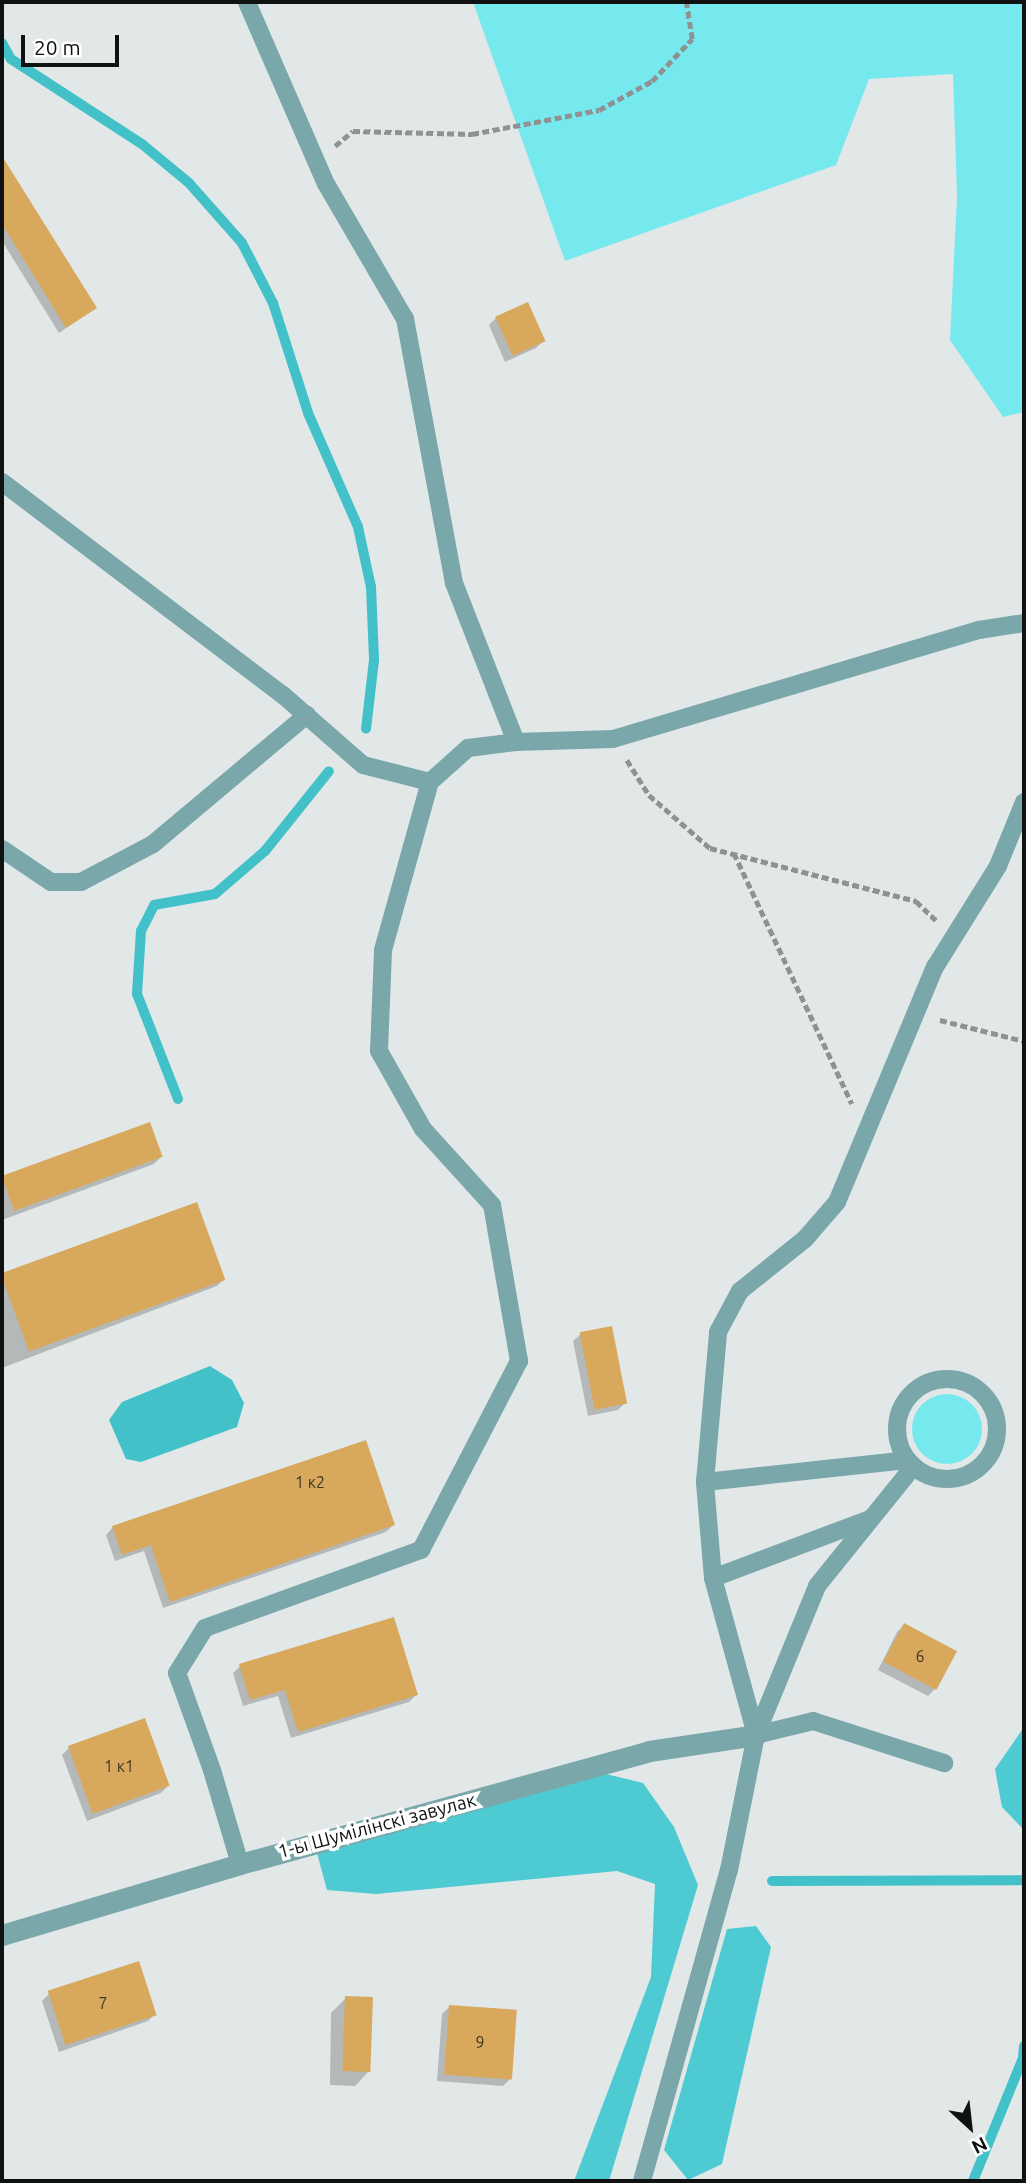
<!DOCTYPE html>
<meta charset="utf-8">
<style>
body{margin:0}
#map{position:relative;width:1026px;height:2183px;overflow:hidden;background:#e2e7e8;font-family:Ubuntu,sans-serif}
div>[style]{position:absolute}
.green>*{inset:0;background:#76e9ef}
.round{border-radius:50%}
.forest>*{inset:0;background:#4dcad2}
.water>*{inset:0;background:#42c1c9}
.shadow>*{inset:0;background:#0003}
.stream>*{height:10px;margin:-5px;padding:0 5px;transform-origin:5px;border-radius:5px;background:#42c1c9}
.building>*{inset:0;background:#d8a85d;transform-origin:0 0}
.path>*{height:4.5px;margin-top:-2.25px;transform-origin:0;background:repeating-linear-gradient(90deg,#8f9293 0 7px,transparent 0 10.5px)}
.lane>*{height:18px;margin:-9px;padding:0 9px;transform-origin:9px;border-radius:9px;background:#7aa7aa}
.lane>.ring{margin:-9px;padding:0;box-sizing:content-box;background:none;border:18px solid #7aa7aa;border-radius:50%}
.street>*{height:21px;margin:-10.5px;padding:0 10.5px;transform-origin:10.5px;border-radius:10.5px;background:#7aa7aa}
span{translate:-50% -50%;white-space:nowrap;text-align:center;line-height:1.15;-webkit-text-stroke:7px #fff;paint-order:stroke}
.number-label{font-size:16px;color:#423825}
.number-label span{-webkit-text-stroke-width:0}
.street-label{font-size:19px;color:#101212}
.frame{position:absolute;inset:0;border:4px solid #101212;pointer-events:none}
.north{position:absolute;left:935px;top:2092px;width:70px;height:70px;-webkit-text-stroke:5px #fff;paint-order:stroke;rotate:153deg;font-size:19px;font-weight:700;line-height:28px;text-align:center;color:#101212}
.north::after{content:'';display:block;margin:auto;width:24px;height:32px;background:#101212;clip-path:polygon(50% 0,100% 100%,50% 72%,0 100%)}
.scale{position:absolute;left:21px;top:35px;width:98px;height:32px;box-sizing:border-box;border:4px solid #101212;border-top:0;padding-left:9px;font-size:21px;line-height:24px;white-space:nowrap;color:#101212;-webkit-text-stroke:5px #fff;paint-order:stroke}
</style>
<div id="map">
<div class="green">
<div style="clip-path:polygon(473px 2px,1024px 2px,1024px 412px,1003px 417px,950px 340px,957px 197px,953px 74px,869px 79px,836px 165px,565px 261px)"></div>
<div class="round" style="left:912px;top:1394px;width:70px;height:70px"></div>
</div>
<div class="forest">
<div style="clip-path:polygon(1024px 1727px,1024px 1830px,1002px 1807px,995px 1769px)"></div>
<div style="clip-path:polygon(602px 1773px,643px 1783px,674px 1827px,698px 1885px,609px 2181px,574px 2181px,651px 1977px,655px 1884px,617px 1871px,376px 1894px,327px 1890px,317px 1853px)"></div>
<div style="clip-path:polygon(756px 1926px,771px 1947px,722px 2164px,688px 2180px,664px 2150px,727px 1929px)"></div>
</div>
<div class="water">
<div style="clip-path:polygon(210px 1366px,232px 1380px,244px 1403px,237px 1427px,141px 1462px,126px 1459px,109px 1420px,122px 1402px)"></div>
</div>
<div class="shadow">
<div style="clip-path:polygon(2px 159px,95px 308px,59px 333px,2px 241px)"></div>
<div style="clip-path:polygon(496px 318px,543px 341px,536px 348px,505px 362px,489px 325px)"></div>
<div style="clip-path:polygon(149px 1124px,161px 1157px,154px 1164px,2px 1220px,2px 1178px)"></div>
<div style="clip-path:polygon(196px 1204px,224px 1279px,217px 1286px,2px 1368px,2px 1278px)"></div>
<div style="clip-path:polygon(581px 1334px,625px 1403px,618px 1410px,588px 1416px,573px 1341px)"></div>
<div style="clip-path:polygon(393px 1525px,386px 1532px,163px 1608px,144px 1551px,115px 1561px,106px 1535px,113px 1527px)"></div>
<div style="clip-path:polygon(904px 1625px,935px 1689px,928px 1696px,878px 1670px,897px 1632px)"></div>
<div style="clip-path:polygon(240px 1666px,416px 1695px,409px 1702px,291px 1738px,278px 1696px,243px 1706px,233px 1673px)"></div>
<div style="clip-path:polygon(69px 1748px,168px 1786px,161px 1793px,87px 1821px,62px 1755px)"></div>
<div style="clip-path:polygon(49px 1994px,155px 2014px,148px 2021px,59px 2052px,42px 2001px)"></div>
<div style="clip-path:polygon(346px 1998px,369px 2071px,355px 2086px,330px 2085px,331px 2013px)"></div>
<div style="clip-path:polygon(449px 2007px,510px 2079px,503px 2086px,437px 2081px,442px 2014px)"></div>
</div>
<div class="stream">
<div style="left:2px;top:43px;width:18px;rotate:61deg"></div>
<div style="left:11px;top:59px;width:156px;rotate:33deg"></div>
<div style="left:142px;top:144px;width:61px;rotate:39.7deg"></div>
<div style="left:189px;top:183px;width:80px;rotate:48.5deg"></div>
<div style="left:242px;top:243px;width:68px;rotate:62.7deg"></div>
<div style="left:273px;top:303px;width:115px;rotate:72.3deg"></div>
<div style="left:308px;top:413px;width:124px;rotate:66.3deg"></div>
<div style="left:358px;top:527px;width:61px;rotate:77.8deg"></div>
<div style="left:371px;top:587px;width:73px;rotate:87.6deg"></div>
<div style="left:374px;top:660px;width:69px;rotate:96.6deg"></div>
<div style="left:178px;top:1099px;width:113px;rotate:-111.3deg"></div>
<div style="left:137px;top:994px;width:63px;rotate:-86.4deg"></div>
<div style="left:141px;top:931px;width:29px;rotate:-63deg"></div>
<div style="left:154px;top:905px;width:62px;rotate:-10.2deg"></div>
<div style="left:215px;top:894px;width:66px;rotate:-40.7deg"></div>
<div style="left:265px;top:851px;width:102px;rotate:-51.3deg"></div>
<div style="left:772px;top:1881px;width:252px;rotate:-0.2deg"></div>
<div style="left:973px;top:2181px;width:133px;rotate:-67.9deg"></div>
<div style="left:1023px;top:2058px;width:12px;rotate:-85deg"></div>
</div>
<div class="building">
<div style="clip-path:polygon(2px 156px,97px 308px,66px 328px,2px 224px)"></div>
<div style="left:528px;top:302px;width:43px;height:36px;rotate:66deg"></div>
<div style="left:150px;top:1122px;width:37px;height:158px;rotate:70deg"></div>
<div style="left:197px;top:1202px;width:83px;height:209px;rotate:70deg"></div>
<div style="left:612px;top:1326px;width:79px;height:33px;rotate:79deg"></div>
<div style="clip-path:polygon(366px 1440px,395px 1525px,170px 1602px,151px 1545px,122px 1555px,112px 1526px)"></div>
<div style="clip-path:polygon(394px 1617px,418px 1695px,298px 1732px,285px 1690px,250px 1700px,239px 1664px)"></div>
<div style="left:904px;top:1623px;width:60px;height:44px;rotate:28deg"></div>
<div style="left:145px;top:1718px;width:72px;height:82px;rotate:70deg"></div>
<div style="left:139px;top:1961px;width:57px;height:96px;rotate:72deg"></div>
<div style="left:345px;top:1996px;width:28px;height:75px;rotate:2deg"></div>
<div style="left:449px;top:2005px;width:68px;height:70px;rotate:4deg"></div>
</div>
<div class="path">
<div style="left:335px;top:146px;width:23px;rotate:-40deg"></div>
<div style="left:353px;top:131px;width:119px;rotate:1.4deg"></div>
<div style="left:472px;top:134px;width:129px;rotate:-10.7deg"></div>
<div style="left:599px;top:110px;width:60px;rotate:-28.7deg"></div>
<div style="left:652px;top:81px;width:58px;rotate:-46.4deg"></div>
<div style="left:692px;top:39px;width:37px;rotate:-99deg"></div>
<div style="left:627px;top:760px;width:41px;rotate:57.8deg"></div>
<div style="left:649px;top:795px;width:81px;rotate:41deg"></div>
<div style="left:710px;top:848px;width:213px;rotate:14.4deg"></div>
<div style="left:916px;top:901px;width:28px;rotate:44deg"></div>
<div style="left:734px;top:853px;width:277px;rotate:64.8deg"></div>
<div style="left:940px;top:1020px;width:87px;rotate:14deg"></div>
</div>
<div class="lane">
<div style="left:2px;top:482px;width:353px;rotate:37.2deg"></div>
<div style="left:283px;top:695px;width:106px;rotate:41.2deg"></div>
<div style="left:363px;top:765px;width:69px;rotate:14.2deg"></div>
<div style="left:516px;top:742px;width:97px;rotate:-1.8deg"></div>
<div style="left:613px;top:739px;width:382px;rotate:-16.6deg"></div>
<div style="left:979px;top:630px;width:46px;rotate:-8.8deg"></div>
<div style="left:2px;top:849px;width:59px;rotate:34deg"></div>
<div style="left:51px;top:882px;width:30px"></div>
<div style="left:81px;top:882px;width:81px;rotate:-27.8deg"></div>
<div style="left:153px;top:844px;width:201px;rotate:-40deg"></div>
<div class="ring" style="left:897px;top:1379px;width:82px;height:82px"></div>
<div style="left:705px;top:1482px;width:203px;rotate:-6.2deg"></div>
<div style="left:713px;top:1578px;width:168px;rotate:-20.6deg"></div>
<div style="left:756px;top:1735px;width:163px;rotate:-105.3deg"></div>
<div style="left:713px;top:1578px;width:96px;rotate:-94.8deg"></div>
<div style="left:705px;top:1482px;width:151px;rotate:-85deg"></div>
<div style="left:718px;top:1332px;width:47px;rotate:-61.8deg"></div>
<div style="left:740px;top:1291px;width:83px;rotate:-38.7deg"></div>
<div style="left:805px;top:1239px;width:49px;rotate:-49.1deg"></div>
<div style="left:837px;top:1202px;width:255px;rotate:-67.4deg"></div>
<div style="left:935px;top:967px;width:119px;rotate:-58deg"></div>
<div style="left:998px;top:866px;width:69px;rotate:-67.9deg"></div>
<div style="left:756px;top:1735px;width:59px;rotate:-13.8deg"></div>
<div style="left:813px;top:1721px;width:138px;rotate:17.8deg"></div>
<div style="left:240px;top:1864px;width:98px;rotate:-106.6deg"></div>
<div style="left:212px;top:1770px;width:103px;rotate:-109.8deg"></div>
<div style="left:177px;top:1673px;width:53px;rotate:-58.1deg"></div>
<div style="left:205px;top:1628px;width:230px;rotate:-19.9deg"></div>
<div style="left:421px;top:1550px;width:213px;rotate:-62.6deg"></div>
<div style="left:519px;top:1361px;width:158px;rotate:-99.8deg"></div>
<div style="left:492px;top:1205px;width:103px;rotate:-132.2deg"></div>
<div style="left:423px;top:1129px;width:90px;rotate:-119.4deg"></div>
<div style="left:379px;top:1051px;width:101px;rotate:-87.7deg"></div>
<div style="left:383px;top:950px;width:174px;rotate:-74.4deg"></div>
<div style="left:430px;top:782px;width:51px;rotate:-41.8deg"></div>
<div style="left:468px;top:748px;width:48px;rotate:-7.1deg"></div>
<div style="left:516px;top:742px;width:171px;rotate:-111.3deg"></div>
<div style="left:454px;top:583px;width:269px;rotate:-100.5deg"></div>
<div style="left:405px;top:319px;width:156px;rotate:-120.3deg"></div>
<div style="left:326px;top:184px;width:198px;rotate:-113.5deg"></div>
<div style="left:642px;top:2181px;width:323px;rotate:-74.4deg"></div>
<div style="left:729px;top:1870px;width:138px;rotate:-78.7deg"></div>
<div style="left:756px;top:1735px;width:161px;rotate:-67.7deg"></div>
<div style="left:817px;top:1586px;width:154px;rotate:-51.1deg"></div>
</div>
<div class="street">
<div style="left:2px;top:1935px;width:248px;rotate:-16.6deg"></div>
<div style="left:240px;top:1864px;width:424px;rotate:-15.4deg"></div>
<div style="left:649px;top:1751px;width:108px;rotate:-8.5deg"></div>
</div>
<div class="number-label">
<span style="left:310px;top:1482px">1 к2</span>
<span style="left:920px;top:1656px">6</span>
<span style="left:119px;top:1766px">1 к1</span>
<span style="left:103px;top:2003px">7</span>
<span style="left:480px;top:2042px">9</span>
</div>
<div class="street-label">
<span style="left:377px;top:1826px;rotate:-15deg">1-ы Шумілінскі завулак</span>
</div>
<div class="frame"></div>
<div class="north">N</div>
<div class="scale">20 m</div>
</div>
